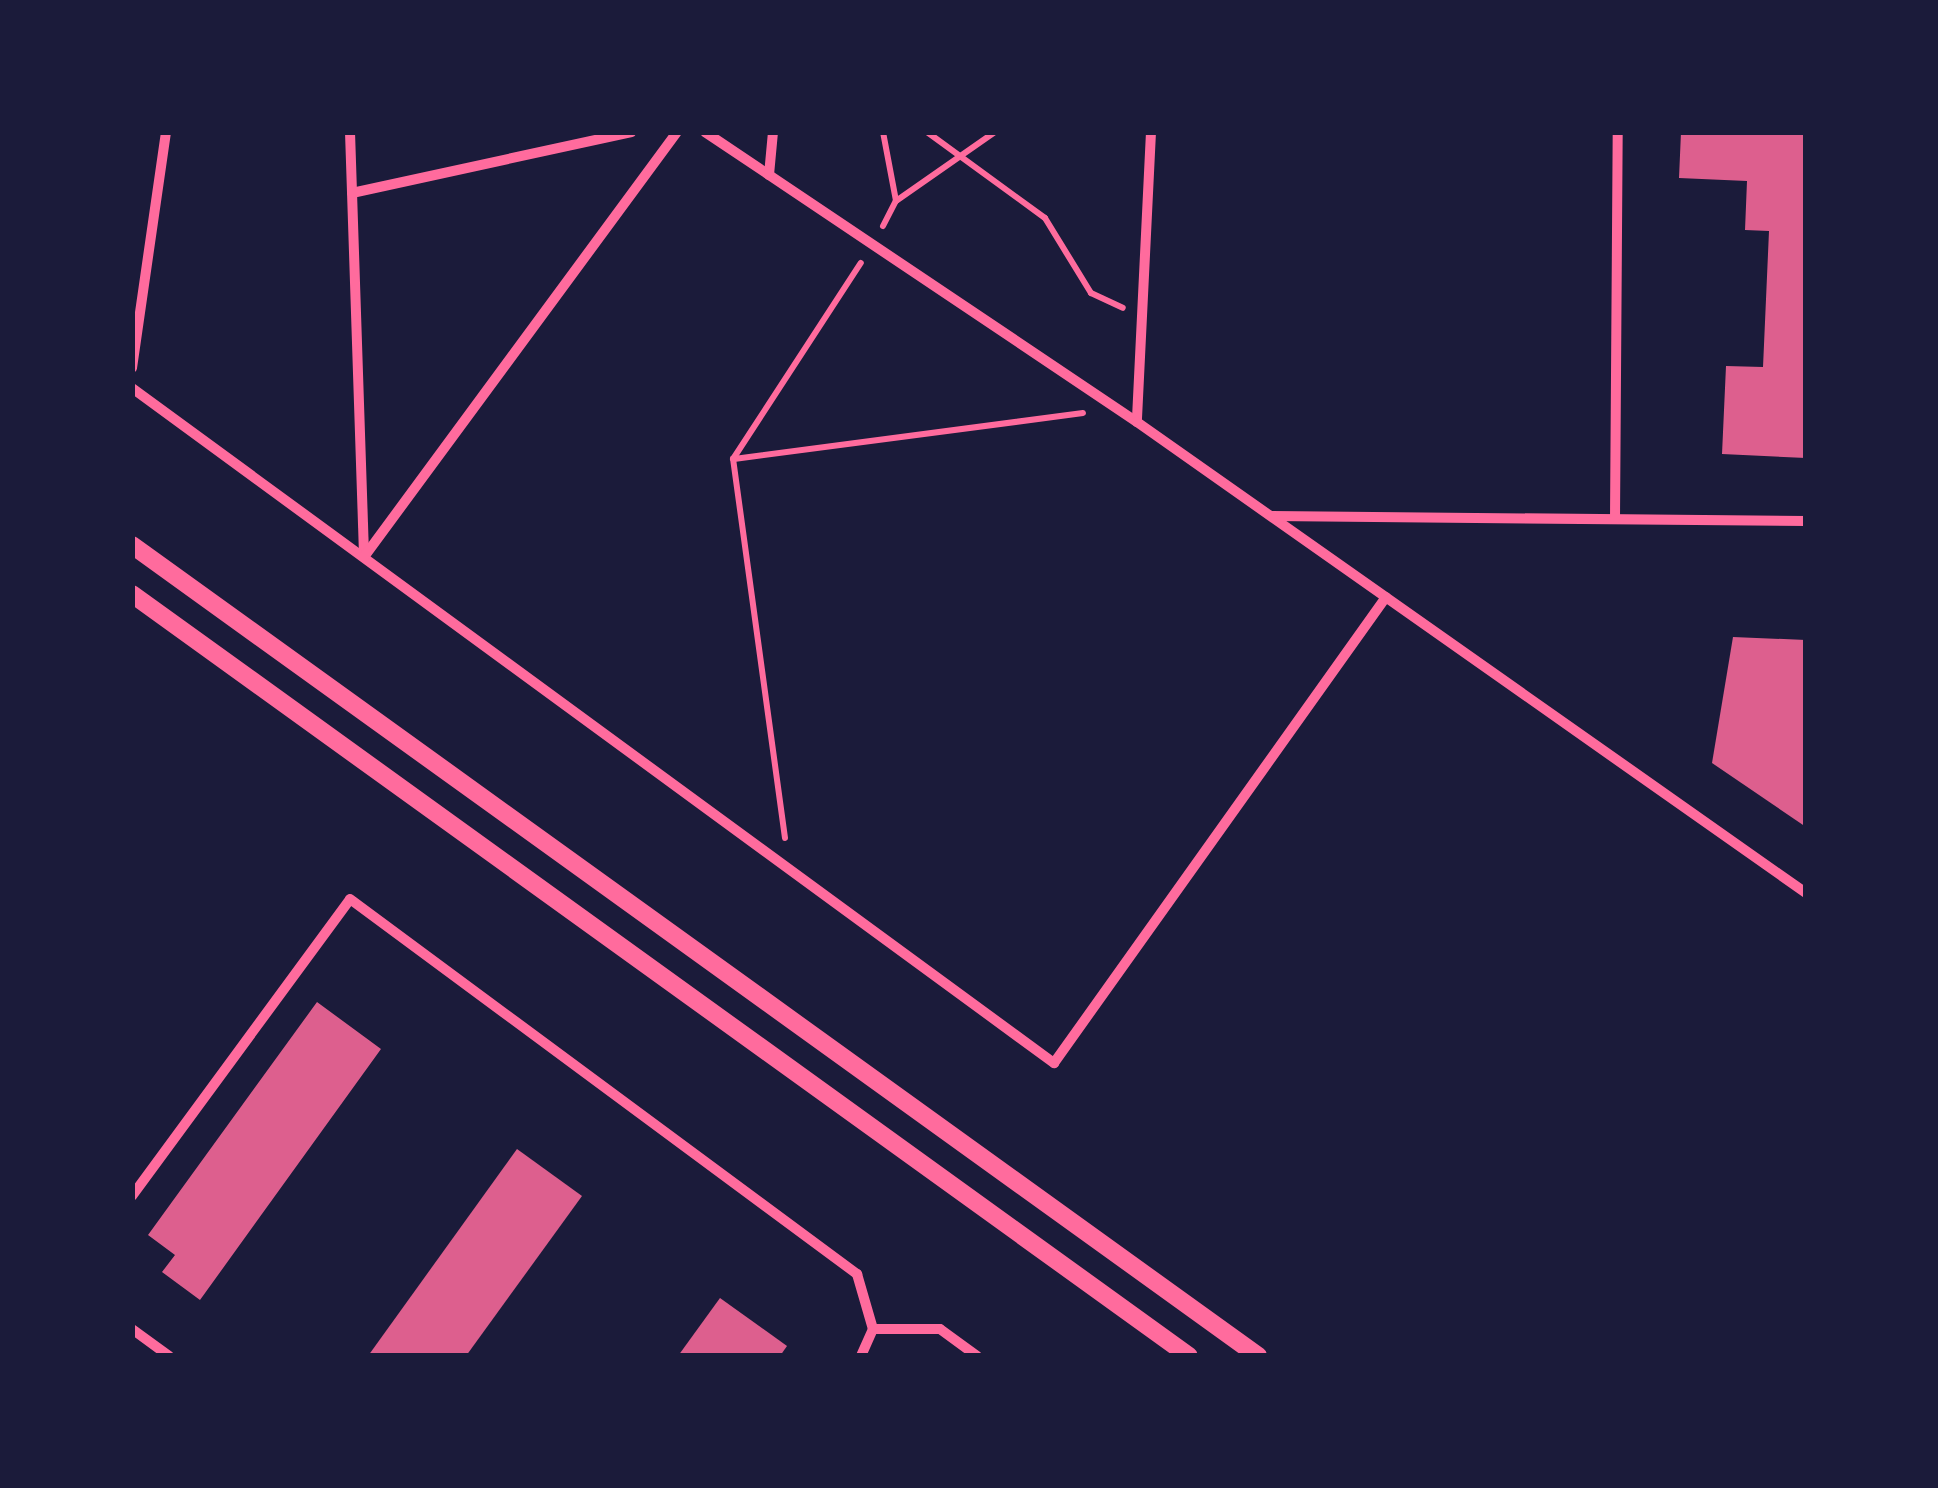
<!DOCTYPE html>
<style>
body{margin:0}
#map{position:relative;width:1938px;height:1488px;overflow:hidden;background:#1b1b3a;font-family:Georgia,serif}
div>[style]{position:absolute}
.building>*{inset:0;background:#dd5f8e}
.path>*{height:6px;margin:-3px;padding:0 3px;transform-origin:3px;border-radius:3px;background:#ff6b9d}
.minor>*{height:10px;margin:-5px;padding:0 5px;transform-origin:5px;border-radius:5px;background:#ff6b9d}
.tertiary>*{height:18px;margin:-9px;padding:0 9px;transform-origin:9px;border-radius:9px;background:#ff6b9d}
span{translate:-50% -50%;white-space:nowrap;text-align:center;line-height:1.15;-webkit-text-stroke:8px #1b1b3a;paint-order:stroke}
.frame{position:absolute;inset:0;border:135px solid #1b1b3a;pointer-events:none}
</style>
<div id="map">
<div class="building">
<div style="clip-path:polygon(1681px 132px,1806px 132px,1806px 458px,1722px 454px,1726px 366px,1763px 367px,1769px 231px,1745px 230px,1747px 181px,1679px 178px)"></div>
<div style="clip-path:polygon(1733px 637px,1806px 640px,1806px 827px,1712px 763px)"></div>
<div style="clip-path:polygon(317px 1002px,381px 1049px,200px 1300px,162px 1272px,175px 1255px,148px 1235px)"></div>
<div style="clip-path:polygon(517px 1149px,582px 1196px,466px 1356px,368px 1356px)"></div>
<div style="clip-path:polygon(720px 1298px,787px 1346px,780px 1356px,678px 1356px)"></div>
</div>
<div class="path">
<div style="left:883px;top:132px;width:70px;rotate:79.3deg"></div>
<div style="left:927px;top:132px;width:146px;rotate:36.1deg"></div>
<div style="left:1045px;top:218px;width:88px;rotate:58.5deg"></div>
<div style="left:1091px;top:293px;width:35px;rotate:25deg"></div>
<div style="left:883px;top:226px;width:28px;rotate:-63deg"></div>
<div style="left:896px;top:201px;width:121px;rotate:-34.9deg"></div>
<div style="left:734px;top:459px;width:352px;rotate:-7.5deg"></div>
<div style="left:785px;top:838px;width:383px;rotate:-97.8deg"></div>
<div style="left:733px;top:459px;width:234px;rotate:-56.9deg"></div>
</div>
<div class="minor">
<div style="left:350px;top:132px;width:424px;rotate:88.1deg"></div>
<div style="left:705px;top:132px;width:520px;rotate:33.87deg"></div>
<div style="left:1151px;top:132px;width:290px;rotate:92.8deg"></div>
<div style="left:1137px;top:422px;width:818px;rotate:35.15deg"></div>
<div style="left:769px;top:175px;width:43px;rotate:-84.7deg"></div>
<div style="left:352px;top:193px;width:286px;rotate:-12.3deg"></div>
<div style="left:132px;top:368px;width:238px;rotate:-81.8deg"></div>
<div style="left:132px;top:388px;width:1143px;rotate:36.21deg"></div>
<div style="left:1054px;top:1063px;width:572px;rotate:-54.53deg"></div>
<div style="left:1272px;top:516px;width:534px;rotate:0.54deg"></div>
<div style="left:1615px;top:519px;width:387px;rotate:-89.6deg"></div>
<div style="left:364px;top:557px;width:528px;rotate:-53.63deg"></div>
<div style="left:132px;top:1196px;width:368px;rotate:-53.7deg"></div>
<div style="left:350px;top:899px;width:631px;rotate:36.49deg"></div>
<div style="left:857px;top:1274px;width:57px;rotate:73.8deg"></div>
<div style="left:873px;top:1329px;width:30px;rotate:114deg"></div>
<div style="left:132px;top:1329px;width:46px;rotate:36.1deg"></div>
<div style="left:873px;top:1329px;width:67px"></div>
<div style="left:940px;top:1329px;width:46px;rotate:36.1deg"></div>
</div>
<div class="tertiary">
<div style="left:132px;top:545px;width:1388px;rotate:35.76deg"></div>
<div style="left:132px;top:594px;width:1303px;rotate:35.79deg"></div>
</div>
<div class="frame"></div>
</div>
